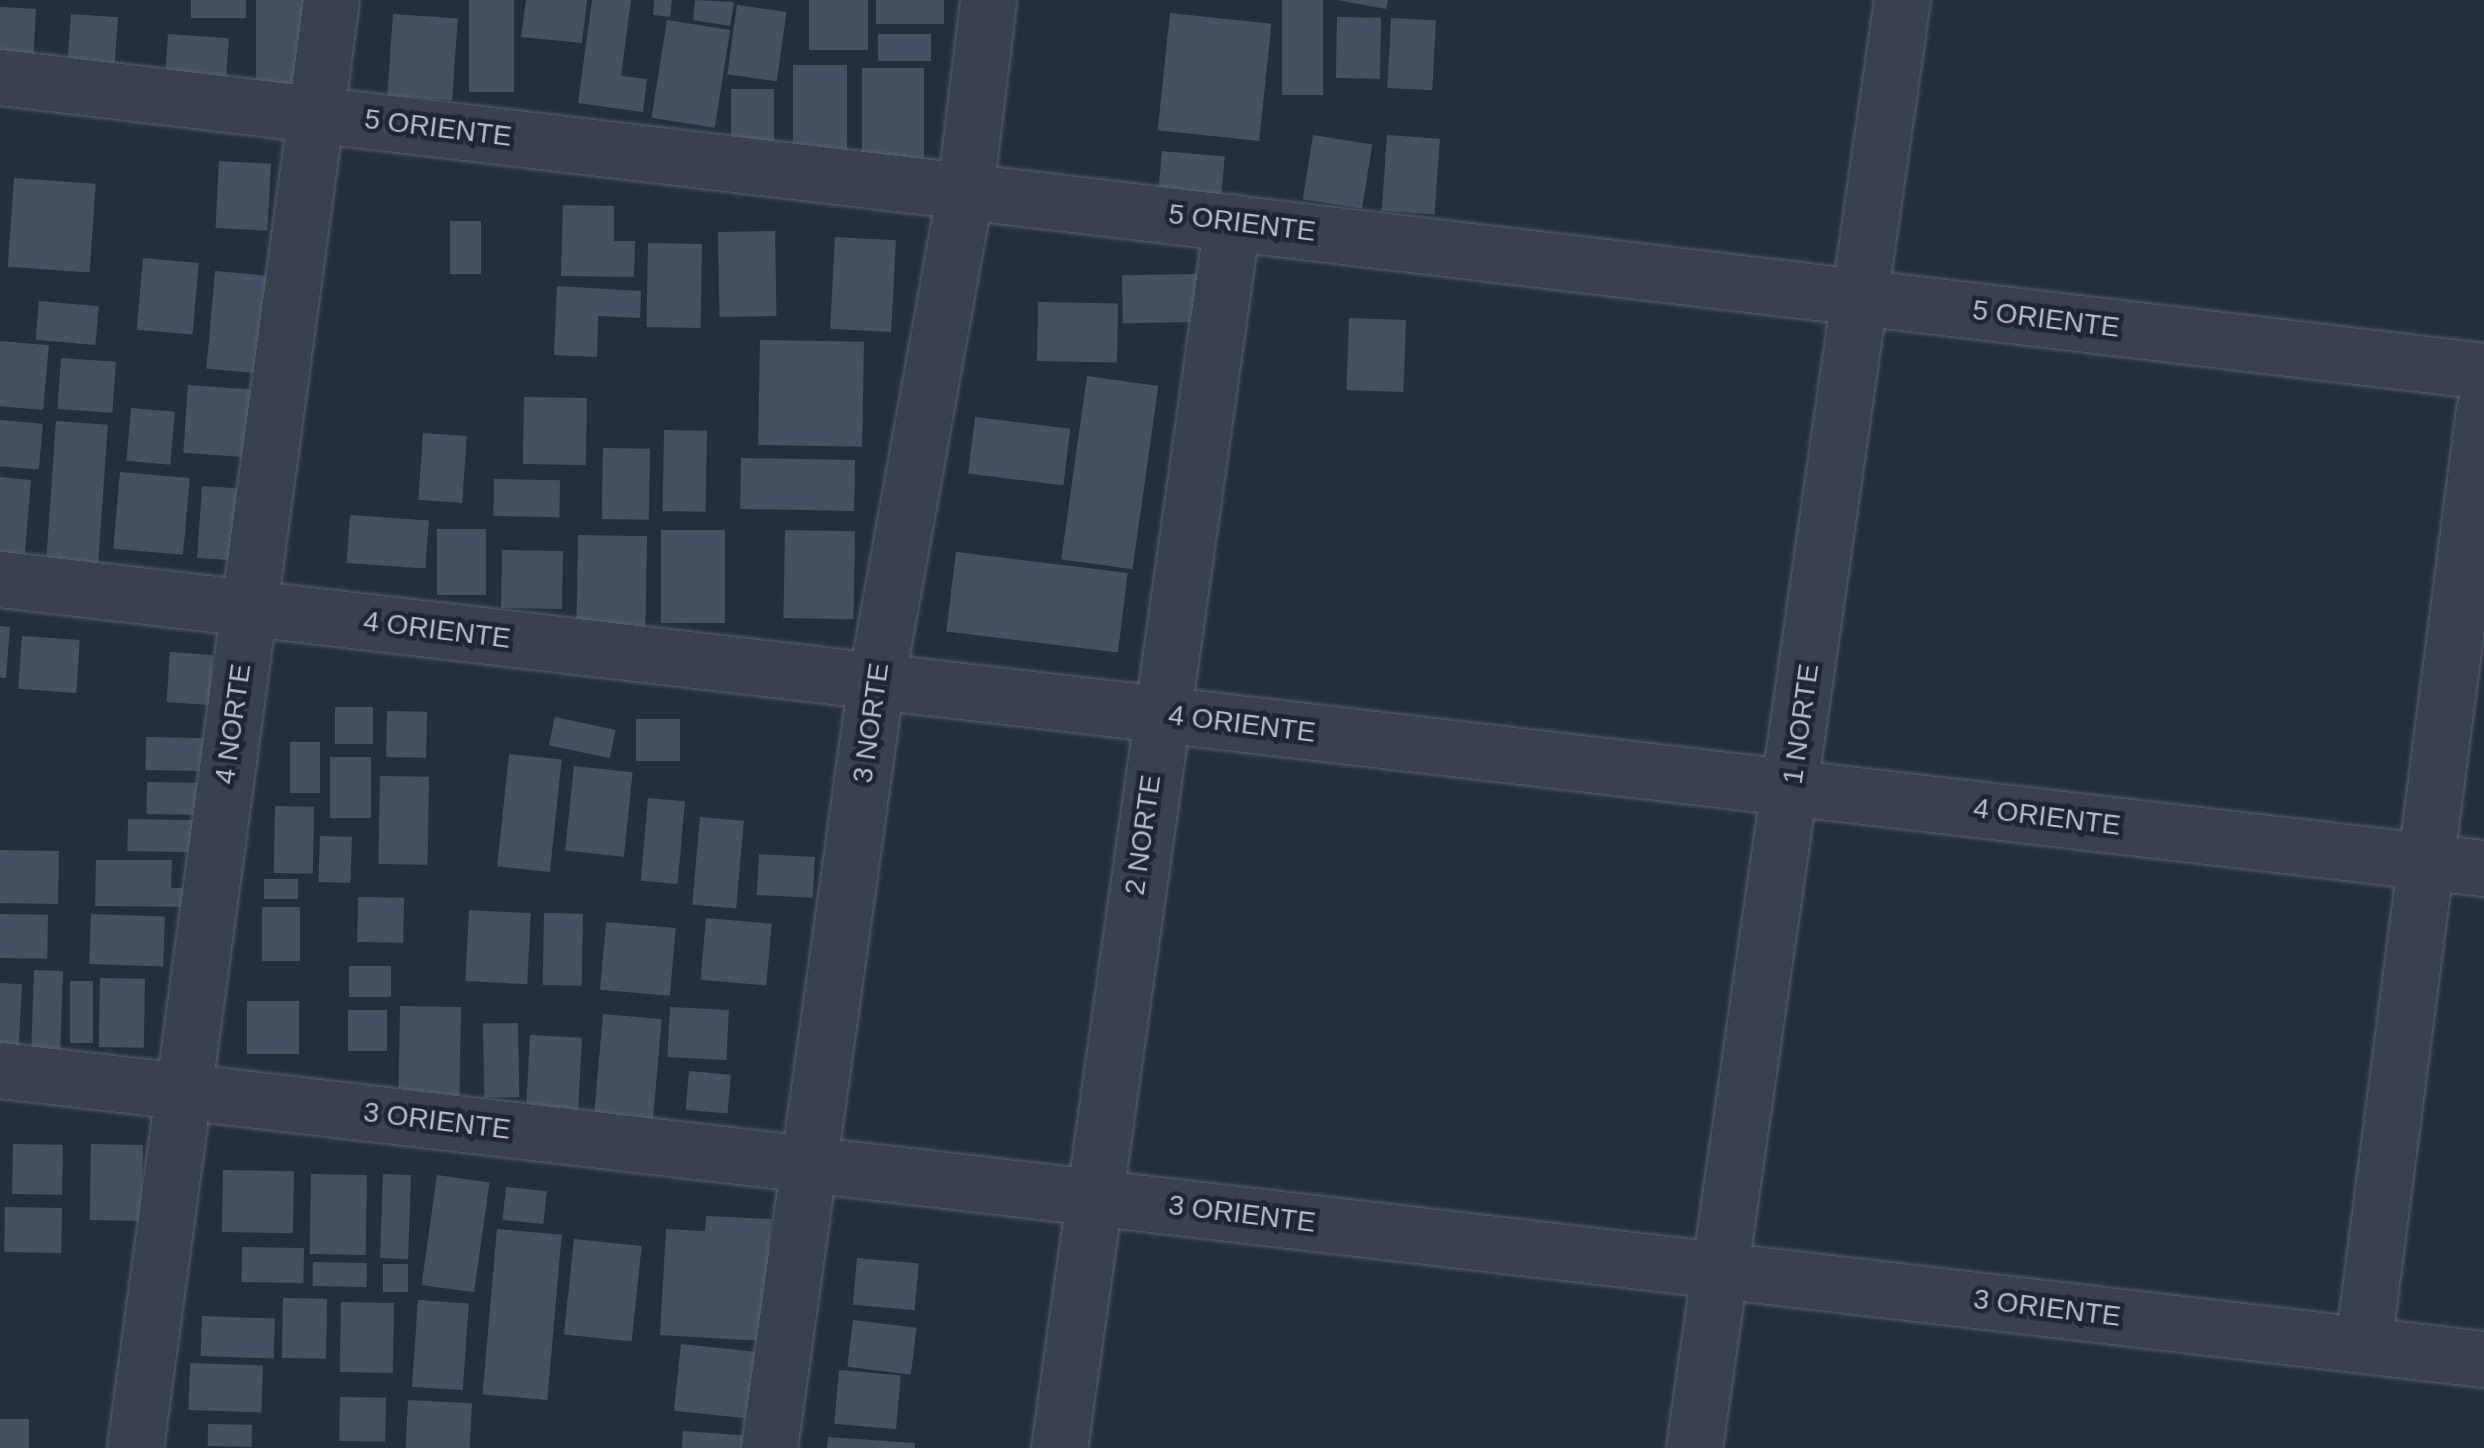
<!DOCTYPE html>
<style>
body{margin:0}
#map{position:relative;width:2484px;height:1448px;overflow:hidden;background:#242f3e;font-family:Arial,sans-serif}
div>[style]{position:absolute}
.building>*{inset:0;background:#455162;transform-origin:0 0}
.roads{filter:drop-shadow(0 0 2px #565f6c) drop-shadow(0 0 2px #565f6c)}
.minor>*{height:55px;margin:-27.5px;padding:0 27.5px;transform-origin:27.5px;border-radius:27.5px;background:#38414e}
span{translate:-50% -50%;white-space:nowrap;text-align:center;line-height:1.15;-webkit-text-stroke:9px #1d2633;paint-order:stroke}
.street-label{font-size:28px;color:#b4bcc9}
</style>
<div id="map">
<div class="building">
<div style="left:191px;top:0;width:55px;height:18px"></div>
<div style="left:256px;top:0;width:51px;height:99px"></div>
<div style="left:469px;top:0;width:45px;height:92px"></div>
<div style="clip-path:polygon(526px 0,587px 0,582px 43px,521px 37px)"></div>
<div style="clip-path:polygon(592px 0,631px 0,621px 76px,647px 79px,643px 112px,578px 103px)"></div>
<div style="clip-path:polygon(654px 0,672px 0,670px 17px,653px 15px)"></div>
<div style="clip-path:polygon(695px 0,734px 2px,730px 26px,693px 20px)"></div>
<div style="left:809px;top:0;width:59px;height:50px"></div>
<div style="left:876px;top:0;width:68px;height:24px"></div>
<div style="left:1282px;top:0;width:41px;height:95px"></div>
<div style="clip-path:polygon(1337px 0,1388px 0,1386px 9px)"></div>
<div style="left:737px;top:5px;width:50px;height:70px;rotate:8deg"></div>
<div style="left:0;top:7px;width:36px;height:53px;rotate:3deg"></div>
<div style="left:1170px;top:13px;width:102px;height:118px;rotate:6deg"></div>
<div style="left:71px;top:14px;width:47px;height:49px;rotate:4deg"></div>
<div style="left:393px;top:14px;width:65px;height:82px;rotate:4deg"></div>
<div style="left:1337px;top:17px;width:44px;height:61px;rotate:1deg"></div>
<div style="left:1391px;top:18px;width:45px;height:70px;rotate:3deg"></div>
<div style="left:667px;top:20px;width:64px;height:99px;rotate:9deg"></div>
<div style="left:168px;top:34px;width:61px;height:54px;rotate:4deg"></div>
<div style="left:878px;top:34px;width:53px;height:27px"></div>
<div style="left:793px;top:65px;width:54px;height:94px"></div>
<div style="left:862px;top:68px;width:62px;height:102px"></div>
<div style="left:731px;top:89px;width:43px;height:65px"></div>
<div style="left:1313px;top:135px;width:60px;height:65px;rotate:9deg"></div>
<div style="left:1387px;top:135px;width:53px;height:76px;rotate:4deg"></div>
<div style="left:1162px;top:151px;width:63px;height:38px;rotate:5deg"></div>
<div style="left:219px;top:161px;width:52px;height:67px;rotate:3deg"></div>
<div style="left:14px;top:178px;width:82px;height:89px;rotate:4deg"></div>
<div style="clip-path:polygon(563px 205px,614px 206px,614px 241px,635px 241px,634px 277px,561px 276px)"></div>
<div style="left:450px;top:221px;width:31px;height:53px"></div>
<div style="left:775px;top:231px;width:85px;height:57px;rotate:89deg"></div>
<div style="left:835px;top:237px;width:61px;height:92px;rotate:3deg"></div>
<div style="left:648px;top:243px;width:54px;height:84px;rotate:1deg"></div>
<div style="left:143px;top:258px;width:56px;height:72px;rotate:5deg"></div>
<div style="left:215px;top:271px;width:58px;height:98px;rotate:5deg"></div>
<div style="left:1197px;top:274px;width:48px;height:75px;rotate:89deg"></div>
<div style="clip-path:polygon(557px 286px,641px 291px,640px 318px,598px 316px,597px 357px,554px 355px)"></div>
<div style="left:39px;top:301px;width:60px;height:39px;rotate:5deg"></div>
<div style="left:1038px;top:302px;width:80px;height:59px;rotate:1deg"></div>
<div style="left:1349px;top:318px;width:57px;height:72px;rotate:2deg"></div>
<div style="left:760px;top:340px;width:104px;height:105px;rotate:1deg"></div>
<div style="left:0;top:341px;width:49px;height:65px;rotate:5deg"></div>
<div style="left:61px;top:358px;width:55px;height:51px;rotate:4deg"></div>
<div style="left:1087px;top:376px;width:72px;height:185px;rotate:8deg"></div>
<div style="left:188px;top:385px;width:68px;height:68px;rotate:4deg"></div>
<div style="left:524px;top:397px;width:63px;height:67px;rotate:1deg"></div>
<div style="left:131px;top:408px;width:44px;height:53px;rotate:5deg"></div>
<div style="left:975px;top:417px;width:96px;height:57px;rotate:7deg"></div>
<div style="left:0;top:420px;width:43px;height:46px;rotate:5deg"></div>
<div style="left:56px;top:421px;width:52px;height:146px;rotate:4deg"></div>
<div style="left:664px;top:430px;width:43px;height:81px;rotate:1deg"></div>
<div style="left:423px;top:433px;width:44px;height:67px;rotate:4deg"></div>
<div style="left:603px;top:448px;width:47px;height:71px;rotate:1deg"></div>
<div style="left:741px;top:458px;width:114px;height:51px;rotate:1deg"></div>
<div style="left:120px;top:472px;width:70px;height:77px;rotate:5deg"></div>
<div style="clip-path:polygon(0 477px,31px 480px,24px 563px,0 561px)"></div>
<div style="left:494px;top:479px;width:66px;height:37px;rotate:1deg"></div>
<div style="left:202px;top:486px;width:44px;height:72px;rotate:4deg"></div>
<div style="left:350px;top:515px;width:79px;height:48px;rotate:4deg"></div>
<div style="left:437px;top:529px;width:49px;height:66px"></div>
<div style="left:661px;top:530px;width:64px;height:93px"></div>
<div style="left:785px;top:530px;width:70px;height:88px;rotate:1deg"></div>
<div style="left:578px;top:535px;width:69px;height:95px;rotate:1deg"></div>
<div style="left:502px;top:550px;width:61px;height:58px;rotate:1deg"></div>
<div style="left:956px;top:552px;width:173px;height:80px;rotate:7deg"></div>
<div style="clip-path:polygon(0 626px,10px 627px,6px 678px,0 678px)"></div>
<div style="left:22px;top:636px;width:58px;height:53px;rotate:4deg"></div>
<div style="left:170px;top:652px;width:43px;height:50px;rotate:4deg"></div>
<div style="left:335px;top:707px;width:38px;height:37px"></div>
<div style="left:387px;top:711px;width:40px;height:46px;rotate:1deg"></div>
<div style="left:555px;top:717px;width:62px;height:29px;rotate:12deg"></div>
<div style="left:636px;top:719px;width:44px;height:42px"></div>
<div style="left:146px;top:737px;width:69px;height:33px;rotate:1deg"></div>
<div style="left:290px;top:742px;width:30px;height:51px"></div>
<div style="left:509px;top:754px;width:53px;height:113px;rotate:6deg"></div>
<div style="left:330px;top:757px;width:41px;height:61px"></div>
<div style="left:574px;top:766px;width:59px;height:85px;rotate:6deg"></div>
<div style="left:380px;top:776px;width:49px;height:88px;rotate:1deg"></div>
<div style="left:147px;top:782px;width:62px;height:32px;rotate:1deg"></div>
<div style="left:648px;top:798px;width:37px;height:83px;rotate:5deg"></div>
<div style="left:275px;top:806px;width:39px;height:67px;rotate:1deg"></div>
<div style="left:700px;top:817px;width:44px;height:88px;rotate:5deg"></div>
<div style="left:128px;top:819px;width:70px;height:32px;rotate:1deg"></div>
<div style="left:320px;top:836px;width:32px;height:46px;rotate:2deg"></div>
<div style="left:0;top:850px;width:59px;height:53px;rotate:1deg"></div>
<div style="left:759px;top:854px;width:56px;height:41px;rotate:3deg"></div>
<div style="clip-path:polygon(96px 860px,172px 860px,171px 888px,196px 888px,195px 907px,95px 906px)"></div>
<div style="left:264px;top:879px;width:34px;height:20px"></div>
<div style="left:358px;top:897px;width:46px;height:45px;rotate:1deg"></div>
<div style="left:262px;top:907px;width:38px;height:54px"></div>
<div style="left:469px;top:910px;width:62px;height:71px;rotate:3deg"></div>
<div style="left:544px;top:913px;width:39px;height:72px;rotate:1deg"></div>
<div style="left:0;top:914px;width:48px;height:44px;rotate:1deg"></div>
<div style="left:91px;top:914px;width:74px;height:50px;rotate:2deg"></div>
<div style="left:706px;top:918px;width:66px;height:62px;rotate:5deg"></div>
<div style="left:606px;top:922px;width:70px;height:68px;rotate:5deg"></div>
<div style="left:349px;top:966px;width:42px;height:31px"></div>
<div style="left:34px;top:970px;width:29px;height:80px;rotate:2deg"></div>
<div style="left:100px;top:978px;width:45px;height:69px;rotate:1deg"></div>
<div style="left:70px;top:981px;width:23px;height:62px"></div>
<div style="left:0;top:983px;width:22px;height:64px;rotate:3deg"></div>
<div style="left:247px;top:1001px;width:52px;height:53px"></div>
<div style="left:400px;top:1006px;width:61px;height:89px;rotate:1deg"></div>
<div style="left:670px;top:1007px;width:59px;height:50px;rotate:3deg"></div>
<div style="left:348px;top:1010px;width:39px;height:41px"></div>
<div style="left:603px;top:1014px;width:59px;height:113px;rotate:5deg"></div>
<div style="left:518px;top:1023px;width:74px;height:35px;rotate:89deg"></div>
<div style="left:530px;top:1035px;width:52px;height:78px;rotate:3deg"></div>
<div style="left:689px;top:1071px;width:42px;height:39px;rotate:5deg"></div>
<div style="left:13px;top:1144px;width:50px;height:50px;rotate:1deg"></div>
<div style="left:91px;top:1144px;width:52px;height:76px;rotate:1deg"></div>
<div style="left:223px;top:1170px;width:71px;height:62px;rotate:1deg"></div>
<div style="left:311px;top:1174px;width:56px;height:80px;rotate:1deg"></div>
<div style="left:383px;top:1174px;width:28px;height:84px;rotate:2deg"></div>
<div style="left:437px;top:1175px;width:53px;height:111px;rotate:8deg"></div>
<div style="left:506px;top:1187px;width:41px;height:33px;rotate:6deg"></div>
<div style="left:5px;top:1207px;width:57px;height:45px;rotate:1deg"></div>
<div style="clip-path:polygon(706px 1216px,771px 1219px,763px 1341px,660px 1335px,666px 1229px,705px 1231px)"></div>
<div style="left:497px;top:1229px;width:65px;height:166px;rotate:5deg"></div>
<div style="left:574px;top:1239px;width:68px;height:96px;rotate:6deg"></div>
<div style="left:242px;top:1247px;width:62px;height:35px;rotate:1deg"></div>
<div style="left:857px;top:1258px;width:62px;height:47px;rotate:5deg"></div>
<div style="left:313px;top:1262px;width:54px;height:24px;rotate:1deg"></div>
<div style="left:383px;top:1264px;width:25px;height:28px"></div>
<div style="left:283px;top:1298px;width:44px;height:60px;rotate:1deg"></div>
<div style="left:418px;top:1300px;width:51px;height:87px;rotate:4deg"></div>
<div style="left:341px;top:1302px;width:53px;height:70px;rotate:1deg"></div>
<div style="left:202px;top:1316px;width:73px;height:40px;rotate:2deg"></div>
<div style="left:853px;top:1320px;width:64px;height:47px;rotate:7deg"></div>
<div style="left:681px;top:1344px;width:80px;height:67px;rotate:6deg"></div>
<div style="left:190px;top:1363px;width:73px;height:47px;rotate:2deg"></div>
<div style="left:839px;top:1370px;width:62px;height:54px;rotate:5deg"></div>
<div style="left:340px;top:1397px;width:46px;height:44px;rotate:1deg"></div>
<div style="left:408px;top:1400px;width:64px;height:48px;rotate:3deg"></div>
<div style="left:0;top:1419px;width:29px;height:29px"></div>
<div style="left:208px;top:1424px;width:44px;height:22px;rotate:1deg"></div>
<div style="clip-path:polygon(683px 1431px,753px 1436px,752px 1448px,682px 1448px)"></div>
<div style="clip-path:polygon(828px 1437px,915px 1443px,915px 1448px,827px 1448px)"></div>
</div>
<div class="roads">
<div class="minor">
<div style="left:0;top:77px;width:2501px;rotate:6.75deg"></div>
<div style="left:0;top:579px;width:2501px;rotate:6.64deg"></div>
<div style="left:0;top:1070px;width:2501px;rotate:6.64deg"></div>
<div style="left:2363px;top:1345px;width:943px;rotate:-82.63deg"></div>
<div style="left:135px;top:1448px;width:1461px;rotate:-82.29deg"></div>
<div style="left:769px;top:1448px;width:774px;rotate:-82.06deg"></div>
<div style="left:876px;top:681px;width:498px;rotate:-79.7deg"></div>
<div style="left:965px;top:191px;width:192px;rotate:-83.1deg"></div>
<div style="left:1059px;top:1448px;width:1238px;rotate:-81.97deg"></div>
<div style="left:1694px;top:1448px;width:1463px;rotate:-81.83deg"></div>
</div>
</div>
<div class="street-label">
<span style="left:438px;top:128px;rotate:7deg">5 ORIENTE</span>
<span style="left:1242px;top:223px;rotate:7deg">5 ORIENTE</span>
<span style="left:2046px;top:319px;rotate:7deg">5 ORIENTE</span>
<span style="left:437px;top:630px;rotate:7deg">4 ORIENTE</span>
<span style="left:871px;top:723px;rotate:-82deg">3 NORTE</span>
<span style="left:233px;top:724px;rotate:-82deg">4 NORTE</span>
<span style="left:1242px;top:724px;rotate:7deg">4 ORIENTE</span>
<span style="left:1801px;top:724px;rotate:-82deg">1 NORTE</span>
<span style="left:2047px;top:817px;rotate:7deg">4 ORIENTE</span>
<span style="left:1143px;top:835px;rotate:-82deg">2 NORTE</span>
<span style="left:437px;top:1121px;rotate:7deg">3 ORIENTE</span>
<span style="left:1242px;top:1214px;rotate:7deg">3 ORIENTE</span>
<span style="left:2047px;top:1308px;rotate:7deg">3 ORIENTE</span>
</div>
</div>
